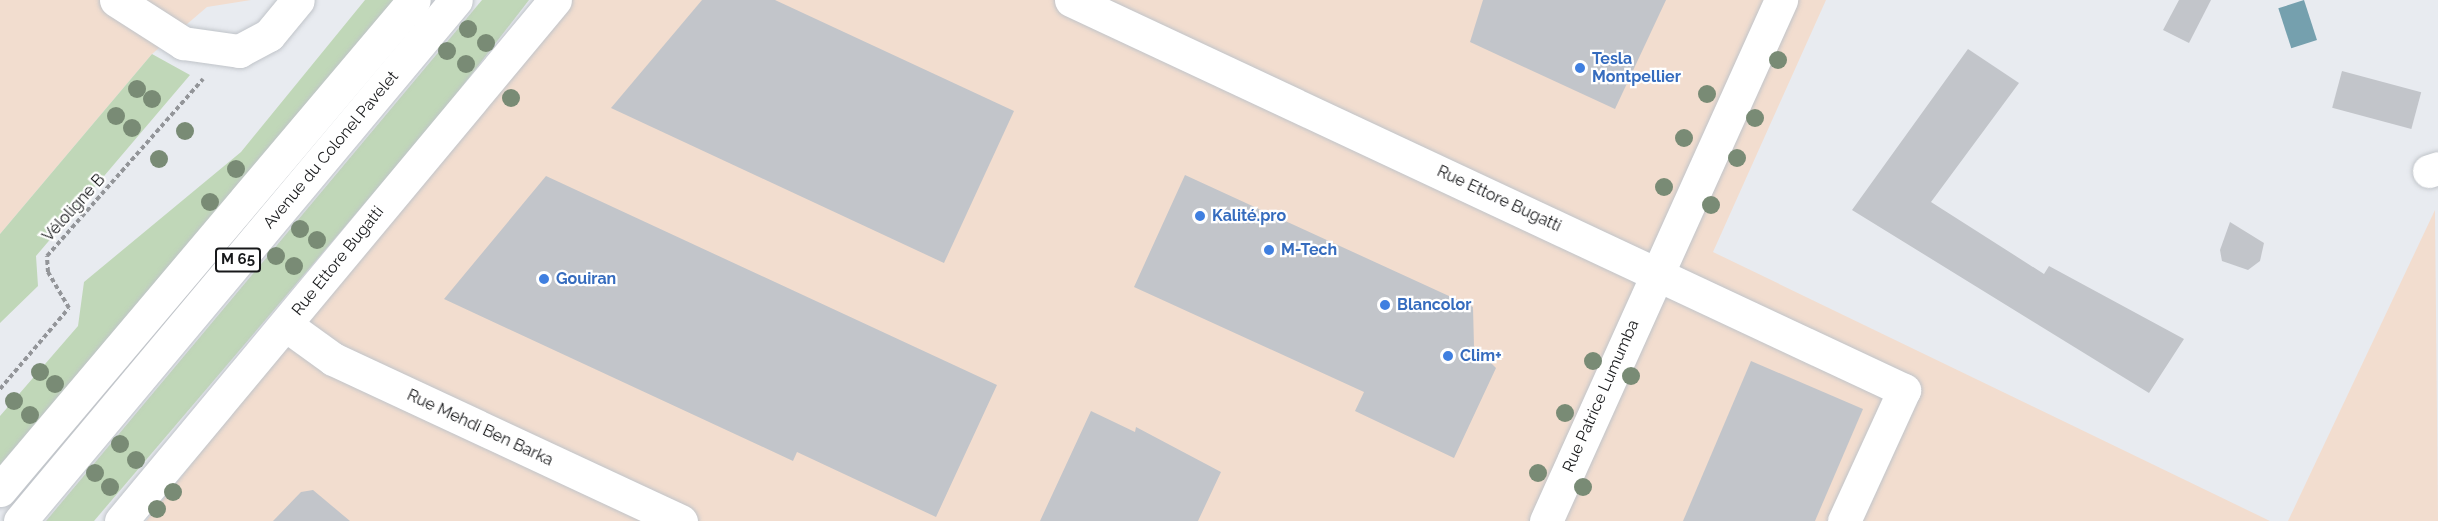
<!DOCTYPE html>
<meta charset="utf-8">
<style>
body{margin:0}
#map{position:relative;width:2438px;height:521px;overflow:hidden;background:#e8ebf0;font-family:Raleway,sans-serif}
div>[style]{position:absolute}
.industrial>*{inset:0;background:#f2ddcf}
.green>*{inset:0;background:#c0d7b8}
.water>*{inset:0;background:#75a0ae;transform-origin:0 0}
.building>*{inset:0;background:#c2c5ca;transform-origin:0 0}
.path>*{height:4px;margin-top:-2px;transform-origin:0;background:repeating-linear-gradient(90deg,#939599 0 4.5px,transparent 0 7.5px)}
.roads{filter:drop-shadow(0 0 2px #c0c4c9) drop-shadow(0 0 2px #c0c4c9)}
.minor>*{height:33px;margin:-16.5px;padding:0 16.5px;transform-origin:16.5px;border-radius:16.5px;background:#fff}
.major>*{height:33px;margin:-16.5px;padding:0 16.5px;transform-origin:16.5px;border-radius:16.5px;background:#fff}
.trees>*{width:18px;height:18px;margin:-9px;border-radius:50%;background:#798b75}
.dots>*{width:16px;height:16px;translate:-50% -50%;box-sizing:border-box;border:3px solid #fff;border-radius:50%}
span{translate:-50% -50%;white-space:nowrap;text-align:center;line-height:1.15;-webkit-text-stroke:4.5px #fff;paint-order:stroke}
.shield-label span{padding:2px 4px;background:#fff;border:2px solid;border-radius:4px;-webkit-text-stroke-width:0}
.shield-label{font-size:15px;color:#17181a;font-weight:700}
.shop-label{font-size:16px;color:#366cbe;font-weight:700}
.left{translate:0 -50%;text-align:left}
.street-label{font-size:16px;color:#17181a}
</style>
<div id="map">
<div class="industrial">
<div style="clip-path:polygon(0 0,251px 0,207px 7px,152px 54px,0 234px)"></div>
<div style="clip-path:polygon(560px 0,1826px 0,1713px 252px,2270px 521px,146px 521px)"></div>
<div style="clip-path:polygon(2435px 210px,2438px 521px,2288px 521px)"></div>
</div>
<div class="green">
<div style="clip-path:polygon(365px 0,396px 0,0 465px,0 416px,78px 326px,84px 282px,241px 152px)"></div>
<div style="clip-path:polygon(482px 0,529px 0,440px 115px,94px 521px,46px 521px)"></div>
<div style="clip-path:polygon(152px 54px,190px 75px,36px 256px,38px 286px,0 323px,0 234px)"></div>
</div>
<div class="water">
<div style="left:2304px;top:0;width:42px;height:27px;rotate:72deg"></div>
</div>
<div class="building">
<div style="clip-path:polygon(702px 0,775px 0,1014px 111px,944px 263px,611px 108px)"></div>
<div style="clip-path:polygon(1483px 0,1666px 0,1615px 109px,1470px 42px)"></div>
<div style="clip-path:polygon(2179px 0,2211px 0,2189px 43px,2163px 30px)"></div>
<div style="clip-path:polygon(1968px 49px,2019px 83px,1931px 202px,2044px 274px,2049px 266px,2184px 339px,2149px 393px,1852px 210px)"></div>
<div style="left:2342px;top:71px;width:82px;height:38px;rotate:15deg"></div>
<div style="clip-path:polygon(1185px 175px,1473px 307px,1474px 346px,1496px 368px,1454px 458px,1355px 411px,1364px 392px,1134px 287px)"></div>
<div style="clip-path:polygon(546px 176px,997px 385px,936px 517px,797px 452px,793px 461px,444px 299px)"></div>
<div style="clip-path:polygon(2230px 222px,2264px 243px,2260px 261px,2248px 270px,2222px 261px,2220px 250px)"></div>
<div style="clip-path:polygon(1751px 361px,1863px 409px,1815px 521px,1683px 521px)"></div>
<div style="clip-path:polygon(1091px 411px,1135px 432px,1136px 427px,1221px 472px,1198px 521px,1040px 521px)"></div>
<div style="clip-path:polygon(313px 490px,350px 521px,273px 521px,301px 492px)"></div>
</div>
<div class="path">
<div style="left:0;top:389px;width:106px;rotate:-49.6deg"></div>
<div style="left:69px;top:308px;width:42px;rotate:-120.3deg"></div>
<div style="left:48px;top:272px;width:16px;rotate:-94deg"></div>
<div style="left:47px;top:256px;width:236px;rotate:-48.6deg"></div>
</div>
<div class="roads">
<div class="minor">
<div style="left:116px;top:0;width:80px;rotate:32.7deg"></div>
<div style="left:183px;top:43px;width:57px;rotate:8.1deg"></div>
<div style="left:239px;top:51px;width:34px;rotate:-28deg"></div>
<div style="left:269px;top:35px;width:45px;rotate:-50.4deg"></div>
<div style="left:1071px;top:0;width:920px;rotate:25.09deg"></div>
<div style="left:1904px;top:390px;width:144px;rotate:114.6deg"></div>
<div style="left:2429px;top:171px;width:9px;rotate:-18deg"></div>
<div style="left:286px;top:325px;width:58px;rotate:35.9deg"></div>
<div style="left:333px;top:359px;width:384px;rotate:25deg"></div>
<div style="left:121px;top:521px;width:678px;rotate:-50.21deg"></div>
<div style="left:1546px;top:521px;width:572px;rotate:-65.72deg"></div>
</div>
<div class="major">
<div style="left:0;top:490px;width:641px;rotate:-49.81deg"></div>
<div style="left:20px;top:521px;width:679px;rotate:-50.08deg"></div>
</div>
</div>
<div class="trees">
<div style="left:468px;top:29px"></div>
<div style="left:486px;top:43px"></div>
<div style="left:447px;top:51px"></div>
<div style="left:1778px;top:60px"></div>
<div style="left:466px;top:64px"></div>
<div style="left:137px;top:89px"></div>
<div style="left:1707px;top:94px"></div>
<div style="left:511px;top:98px"></div>
<div style="left:152px;top:99px"></div>
<div style="left:116px;top:116px"></div>
<div style="left:1755px;top:118px"></div>
<div style="left:132px;top:128px"></div>
<div style="left:185px;top:131px"></div>
<div style="left:1684px;top:138px"></div>
<div style="left:1737px;top:158px"></div>
<div style="left:159px;top:159px"></div>
<div style="left:236px;top:169px"></div>
<div style="left:1664px;top:187px"></div>
<div style="left:210px;top:202px"></div>
<div style="left:1711px;top:205px"></div>
<div style="left:300px;top:229px"></div>
<div style="left:317px;top:240px"></div>
<div style="left:276px;top:256px"></div>
<div style="left:294px;top:266px"></div>
<div style="left:1593px;top:361px"></div>
<div style="left:40px;top:372px"></div>
<div style="left:1631px;top:376px"></div>
<div style="left:55px;top:384px"></div>
<div style="left:14px;top:401px"></div>
<div style="left:1565px;top:413px"></div>
<div style="left:30px;top:415px"></div>
<div style="left:120px;top:444px"></div>
<div style="left:136px;top:460px"></div>
<div style="left:95px;top:473px"></div>
<div style="left:1538px;top:473px"></div>
<div style="left:110px;top:487px"></div>
<div style="left:1583px;top:487px"></div>
<div style="left:173px;top:492px"></div>
<div style="left:157px;top:509px"></div>
</div>
<div class="dots">
<div style="left:1580px;top:68px;background:#3f7fe0"></div>
<div style="left:1200px;top:216px;background:#3f7fe0"></div>
<div style="left:1269px;top:250px;background:#3f7fe0"></div>
<div style="left:544px;top:279px;background:#3f7fe0"></div>
<div style="left:1385px;top:305px;background:#3f7fe0"></div>
<div style="left:1448px;top:356px;background:#3f7fe0"></div>
</div>
<div class="shield-label">
<span style="left:238px;top:260px">M 65</span>
</div>
<div class="shop-label">
<span class="left" style="left:1592px;top:68px">Tesla<br>Montpellier</span>
<span class="left" style="left:1212px;top:216px">Kalité.pro</span>
<span class="left" style="left:1281px;top:250px">M-Tech</span>
<span class="left" style="left:556px;top:279px">Gouiran</span>
<span class="left" style="left:1397px;top:305px">Blancolor</span>
<span class="left" style="left:1460px;top:356px">Clim+</span>
</div>
<div class="street-label">
<span style="left:331px;top:150px;rotate:-50deg">Avenue du Colonel Pavelet</span>
<span style="left:1499px;top:199px;rotate:25deg">Rue Ettore Bugatti</span>
<span style="left:74px;top:208px;rotate:-48deg">Véloligne B</span>
<span style="left:338px;top:261px;rotate:-51deg">Rue Ettore Bugatti</span>
<span style="left:1601px;top:396px;rotate:-66deg">Rue Patrice Lumumba</span>
<span style="left:480px;top:428px;rotate:25deg">Rue Mehdi Ben Barka</span>
</div>
</div>
